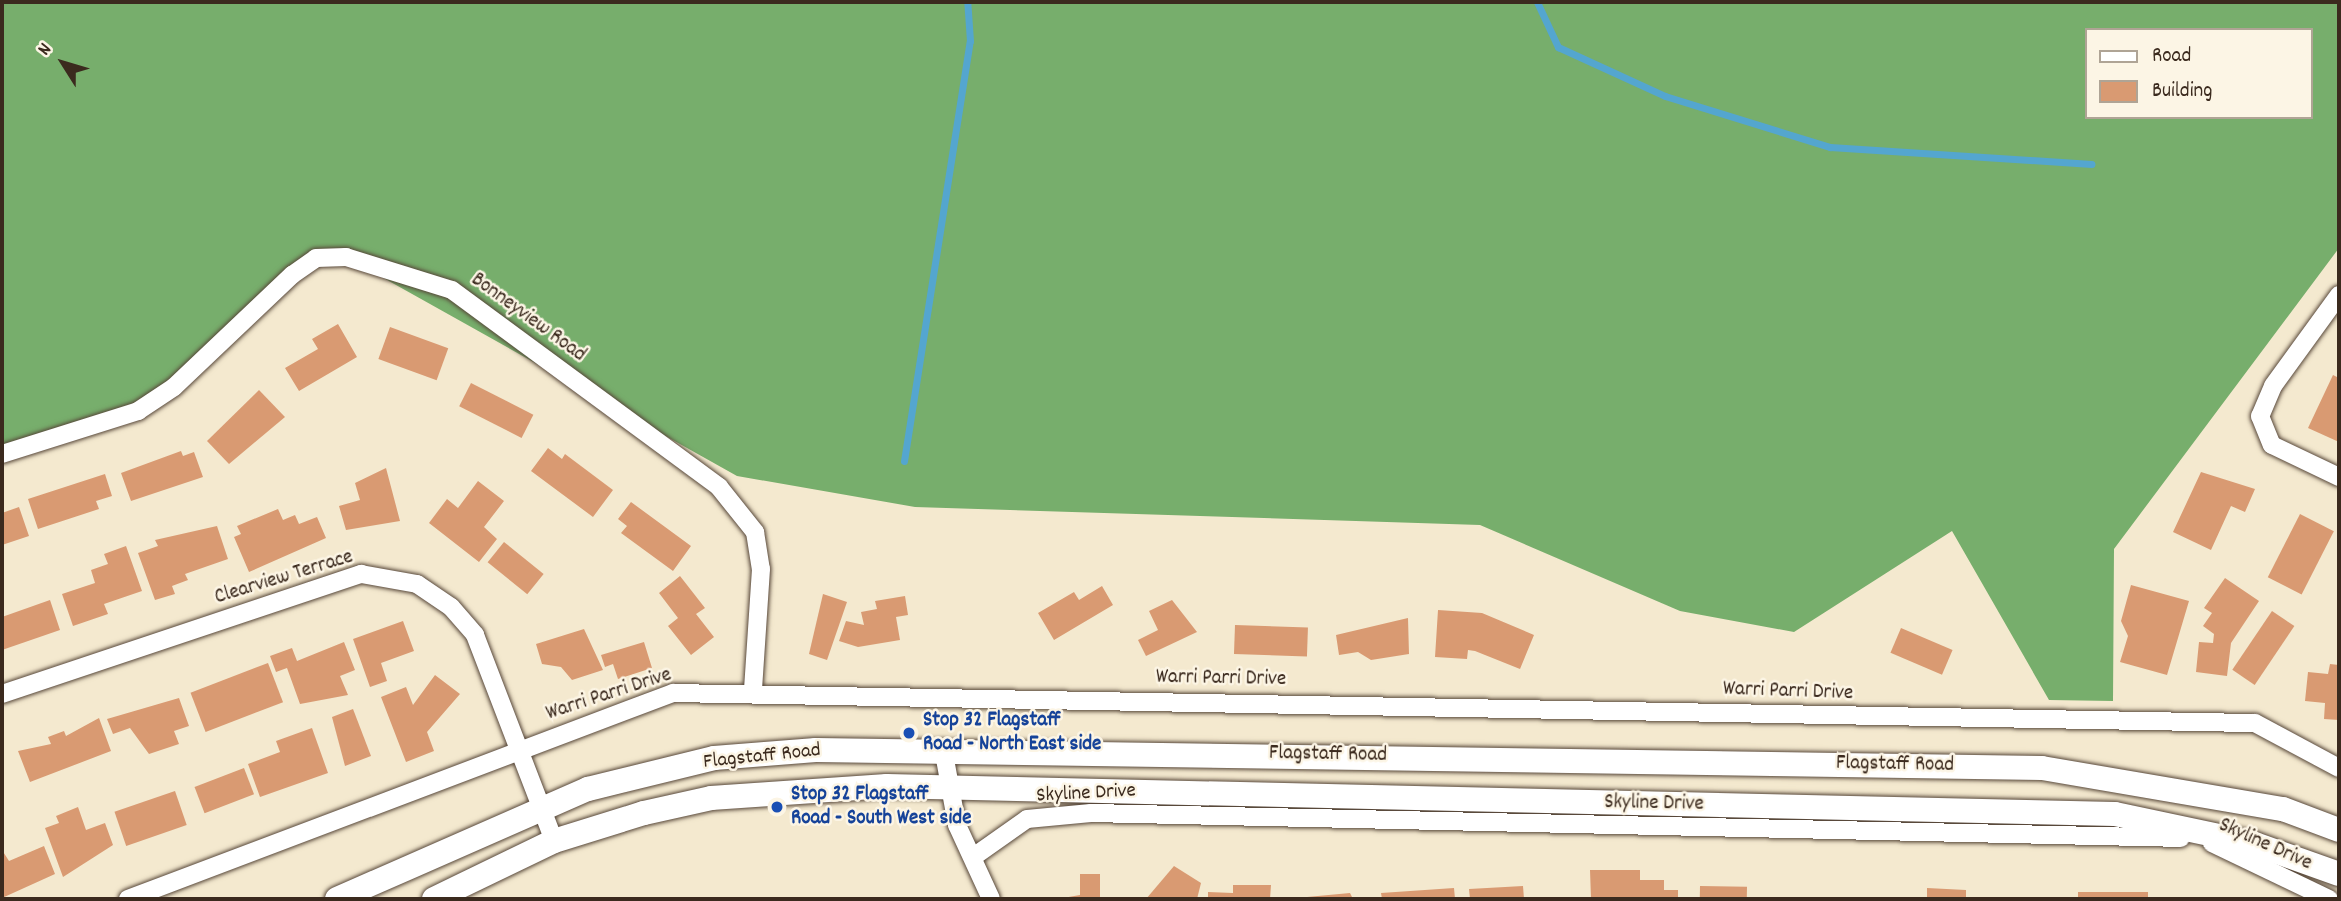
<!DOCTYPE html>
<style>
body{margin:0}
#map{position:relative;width:2341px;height:901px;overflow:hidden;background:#f4e9cf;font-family:Dekko,sans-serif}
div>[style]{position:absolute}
.forest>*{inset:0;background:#77ae6c}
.stream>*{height:7px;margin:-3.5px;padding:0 3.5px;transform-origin:3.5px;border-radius:3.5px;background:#54a6cf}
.building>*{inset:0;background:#d99a72;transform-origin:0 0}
.roads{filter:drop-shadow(0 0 2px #574739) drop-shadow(0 0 2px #574739)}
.street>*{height:18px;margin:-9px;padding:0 9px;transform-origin:9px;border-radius:9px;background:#fff}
.secondary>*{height:24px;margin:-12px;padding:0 12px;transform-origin:12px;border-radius:12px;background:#fff}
.dots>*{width:19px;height:19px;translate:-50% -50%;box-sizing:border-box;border:4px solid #fcf5e5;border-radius:50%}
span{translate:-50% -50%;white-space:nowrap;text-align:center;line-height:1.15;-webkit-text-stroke:5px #fcf5e5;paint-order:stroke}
.street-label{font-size:21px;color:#3b2a1e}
.transit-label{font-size:21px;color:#164399;font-weight:700}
.left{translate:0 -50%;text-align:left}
.frame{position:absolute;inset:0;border:4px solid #3b2a1e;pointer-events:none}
.legend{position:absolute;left:2085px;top:28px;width:228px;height:91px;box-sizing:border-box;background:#fcf5e5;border:2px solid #afa495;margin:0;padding:9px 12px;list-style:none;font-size:21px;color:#3b2a1e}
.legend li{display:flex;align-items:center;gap:14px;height:35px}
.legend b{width:35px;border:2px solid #afa495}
.north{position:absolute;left:28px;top:28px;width:70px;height:70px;-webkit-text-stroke:5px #fcf5e5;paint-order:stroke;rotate:307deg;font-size:19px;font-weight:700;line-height:28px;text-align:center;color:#3b2a1e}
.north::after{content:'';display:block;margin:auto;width:24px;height:32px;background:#3b2a1e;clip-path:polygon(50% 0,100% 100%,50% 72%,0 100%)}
</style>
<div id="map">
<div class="forest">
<div style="clip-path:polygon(evenodd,2px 2px,2339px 2px,2339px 248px,2114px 549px,2113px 701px,2049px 700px,1952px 531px,1794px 632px,1680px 611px,1480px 525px,915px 507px,737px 476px,346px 257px,316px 258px,138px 411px,2px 454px,2px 2px,2087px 30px,2311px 30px,2311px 117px,2087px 117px,2087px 30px)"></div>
</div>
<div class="stream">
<div style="left:1537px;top:2px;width:50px;rotate:65deg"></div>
<div style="left:1558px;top:47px;width:118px;rotate:24.6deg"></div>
<div style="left:1665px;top:96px;width:173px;rotate:17.2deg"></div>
<div style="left:1830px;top:147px;width:262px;rotate:3.7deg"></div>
<div style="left:904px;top:461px;width:425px;rotate:-81.1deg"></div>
<div style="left:970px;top:41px;width:39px;rotate:-94deg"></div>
</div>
<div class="building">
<div style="clip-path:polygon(338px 324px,357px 357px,299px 391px,285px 368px,318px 349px,312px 339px)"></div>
<div style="left:390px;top:327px;width:62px;height:34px;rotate:20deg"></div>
<div style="clip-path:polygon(2333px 375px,2339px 378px,2339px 442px,2308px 428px)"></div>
<div style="left:471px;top:383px;width:70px;height:26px;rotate:27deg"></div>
<div style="clip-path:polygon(259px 390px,285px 417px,229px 464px,207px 441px)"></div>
<div style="clip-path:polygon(548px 448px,562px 459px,565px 454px,613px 490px,593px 517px,531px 471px)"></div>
<div style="clip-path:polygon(181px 451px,183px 456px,194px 452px,203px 477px,131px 501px,121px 473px)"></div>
<div style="clip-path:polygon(386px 468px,400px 521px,346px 530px,339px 506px,360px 500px,355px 483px)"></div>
<div style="clip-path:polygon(2201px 472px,2255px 489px,2245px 512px,2231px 506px,2211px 550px,2173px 532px)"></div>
<div style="clip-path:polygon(105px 474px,112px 496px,96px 501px,99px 509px,38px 529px,28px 499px)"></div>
<div style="clip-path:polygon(478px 481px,504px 501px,484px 527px,497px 539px,479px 562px,429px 523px,447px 499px,458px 508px)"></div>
<div style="clip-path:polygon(631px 502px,691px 546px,673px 571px,621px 533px,627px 526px,618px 519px)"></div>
<div style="clip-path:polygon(19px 507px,29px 536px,2px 545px,2px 513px)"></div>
<div style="clip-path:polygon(278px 509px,283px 520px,295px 515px,299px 524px,317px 517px,326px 538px,249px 572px,234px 537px,241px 534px,237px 526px)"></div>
<div style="left:2300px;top:514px;width:38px;height:71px;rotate:27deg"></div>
<div style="clip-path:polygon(217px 526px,228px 559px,185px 574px,188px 580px,172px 586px,175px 594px,155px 600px,138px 553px,158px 546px,155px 540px)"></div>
<div style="left:504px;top:542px;width:51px;height:26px;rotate:39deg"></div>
<div style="clip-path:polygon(126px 546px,142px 591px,104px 604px,108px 614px,73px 626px,62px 594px,95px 583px,91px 570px,108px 564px,104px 554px)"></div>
<div style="clip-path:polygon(680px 576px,705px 608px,696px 614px,714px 637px,691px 655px,668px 626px,678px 618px,659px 593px)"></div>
<div style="clip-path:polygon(2225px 578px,2259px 601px,2231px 643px,2227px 676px,2196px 672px,2199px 642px,2213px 643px,2214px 634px,2203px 626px,2212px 613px,2204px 608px)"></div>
<div style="clip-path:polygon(2131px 585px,2189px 601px,2167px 675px,2120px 662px,2128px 636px,2121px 621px)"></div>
<div style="clip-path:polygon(1102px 586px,1113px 605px,1054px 640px,1038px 613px,1074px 592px,1079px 600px)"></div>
<div style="clip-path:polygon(823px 594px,847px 602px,827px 660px,809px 654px)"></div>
<div style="clip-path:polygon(905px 596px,908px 615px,896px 617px,900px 640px,858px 647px,839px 641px,846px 621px,864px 625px,861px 612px,877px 609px,875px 601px)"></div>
<div style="clip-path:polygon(50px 600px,60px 630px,2px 650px,2px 617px)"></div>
<div style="clip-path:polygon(1172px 600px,1197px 632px,1146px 656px,1138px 640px,1158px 630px,1149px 611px)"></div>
<div style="clip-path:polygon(1438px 610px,1482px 613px,1534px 635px,1520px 669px,1475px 651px,1468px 650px,1467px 659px,1435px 657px)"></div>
<div style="left:2272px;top:611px;width:27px;height:71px;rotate:34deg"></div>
<div style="clip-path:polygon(1408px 618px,1409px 654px,1371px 660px,1358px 652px,1339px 655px,1336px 635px)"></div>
<div style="clip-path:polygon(403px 621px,414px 651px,381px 663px,387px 681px,370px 687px,353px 639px)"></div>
<div style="left:1235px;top:625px;width:73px;height:29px;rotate:2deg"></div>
<div style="left:1901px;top:628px;width:56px;height:27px;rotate:23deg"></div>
<div style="clip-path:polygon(584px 629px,603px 670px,572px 680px,561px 667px,542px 664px,536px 644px)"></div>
<div style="clip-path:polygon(344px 642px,355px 670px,340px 676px,348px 695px,300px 704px,287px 668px,276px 672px,270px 656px,292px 648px,297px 661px)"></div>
<div style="clip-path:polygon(644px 642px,652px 668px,618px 679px,613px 664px,605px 667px,601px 655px)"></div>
<div style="left:268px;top:663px;width:42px;height:83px;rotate:69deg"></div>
<div style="clip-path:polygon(2330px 664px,2339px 665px,2339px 720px,2324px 719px,2325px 703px,2305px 701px,2308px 672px,2328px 674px)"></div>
<div style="clip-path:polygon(435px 675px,460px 694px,427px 732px,434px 751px,406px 762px,381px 697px,406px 687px,413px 705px)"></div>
<div style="clip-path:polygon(179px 698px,189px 726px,174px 731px,179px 744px,149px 754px,130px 728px,113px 734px,107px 719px)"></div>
<div style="clip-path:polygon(353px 709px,371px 756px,345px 766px,332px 717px)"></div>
<div style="clip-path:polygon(99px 718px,111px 751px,30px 782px,18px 751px,51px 744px,48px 737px,64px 731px,66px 736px)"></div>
<div style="clip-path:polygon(312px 728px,328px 773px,260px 797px,248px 764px,280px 752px,276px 741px)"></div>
<div style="left:244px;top:768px;width:28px;height:53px;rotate:69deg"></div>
<div style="left:175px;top:791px;width:36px;height:64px;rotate:71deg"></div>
<div style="clip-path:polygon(78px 807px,86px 830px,105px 823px,113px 845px,63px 877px,45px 828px,59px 823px,56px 816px)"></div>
<div style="clip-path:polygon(44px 846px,55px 874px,2px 898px,2px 850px,9px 861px)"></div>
<div style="clip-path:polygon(1174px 866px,1201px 883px,1197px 899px,1146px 899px)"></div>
<div style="clip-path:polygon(1590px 870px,1640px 870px,1640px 880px,1664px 880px,1664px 890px,1678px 890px,1678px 899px,1591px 899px)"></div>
<div style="clip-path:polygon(1080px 874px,1100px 874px,1100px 899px,1057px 899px,1080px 895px)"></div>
<div style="clip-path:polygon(1233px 885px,1271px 885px,1270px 899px,1208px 899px,1208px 892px,1233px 893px)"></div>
<div style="clip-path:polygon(1523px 886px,1524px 899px,1470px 899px,1469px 889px)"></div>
<div style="left:1700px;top:886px;width:47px;height:13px;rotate:1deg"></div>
<div style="clip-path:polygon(1454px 888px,1455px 899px,1382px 899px,1381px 893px)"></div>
<div style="clip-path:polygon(1927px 888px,1966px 890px,1966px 899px,1927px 899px)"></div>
<div style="left:2078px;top:892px;width:70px;height:7px"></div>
<div style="clip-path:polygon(1350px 893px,1353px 899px,1307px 899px,1307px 897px)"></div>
</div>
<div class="roads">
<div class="street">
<div style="left:2339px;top:295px;width:112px;rotate:126deg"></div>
<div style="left:2273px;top:386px;width:33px;rotate:113deg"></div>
<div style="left:2260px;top:416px;width:31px;rotate:68deg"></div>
<div style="left:2272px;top:445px;width:74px;rotate:25.5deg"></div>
<div style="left:2px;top:454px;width:143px;rotate:-17.5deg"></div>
<div style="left:138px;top:411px;width:43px;rotate:-33.7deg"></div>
<div style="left:174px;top:387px;width:163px;rotate:-43.5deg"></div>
<div style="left:292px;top:275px;width:29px;rotate:-35deg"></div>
<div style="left:316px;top:258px;width:30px;rotate:-2deg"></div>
<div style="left:346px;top:257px;width:111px;rotate:17.3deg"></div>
<div style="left:452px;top:290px;width:332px;rotate:36.4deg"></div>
<div style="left:719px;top:487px;width:58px;rotate:51.3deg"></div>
<div style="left:755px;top:532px;width:37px;rotate:81deg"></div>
<div style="left:761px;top:569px;width:122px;rotate:93.8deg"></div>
<div style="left:2px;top:694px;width:379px;rotate:-18.5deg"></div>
<div style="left:361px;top:574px;width:57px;rotate:10.1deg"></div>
<div style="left:417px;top:584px;width:41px;rotate:34.1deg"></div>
<div style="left:451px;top:607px;width:37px;rotate:49deg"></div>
<div style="left:475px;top:635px;width:221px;rotate:69deg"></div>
<div style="left:943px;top:748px;width:78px;rotate:79.7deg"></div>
<div style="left:957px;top:825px;width:81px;rotate:65.3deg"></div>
<div style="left:2212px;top:843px;width:130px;rotate:25.6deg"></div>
<div style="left:976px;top:855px;width:62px;rotate:-35.2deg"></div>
<div style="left:1027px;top:819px;width:64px;rotate:-5.4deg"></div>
<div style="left:1091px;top:813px;width:1090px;rotate:1.31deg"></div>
<div style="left:128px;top:899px;width:583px;rotate:-20.71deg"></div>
<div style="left:673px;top:693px;width:1582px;rotate:1.09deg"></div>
<div style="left:2255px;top:723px;width:95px;rotate:28.2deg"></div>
</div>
<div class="secondary">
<div style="left:337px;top:899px;width:274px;rotate:-23.7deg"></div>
<div style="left:588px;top:789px;width:130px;rotate:-13.8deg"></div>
<div style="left:714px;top:758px;width:102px;rotate:-4.5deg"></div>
<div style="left:816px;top:750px;width:1226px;rotate:0.84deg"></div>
<div style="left:2042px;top:768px;width:244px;rotate:9.7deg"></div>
<div style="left:2283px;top:809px;width:60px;rotate:20.6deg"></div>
<div style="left:434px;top:899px;width:133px;rotate:-25.8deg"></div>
<div style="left:554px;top:841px;width:94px;rotate:-17.3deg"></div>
<div style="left:644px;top:813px;width:69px;rotate:-12.6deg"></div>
<div style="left:711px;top:798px;width:176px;rotate:-3.9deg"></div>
<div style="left:887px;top:786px;width:1228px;rotate:1.31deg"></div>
<div style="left:2115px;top:814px;width:140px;rotate:12deg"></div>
<div style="left:2252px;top:843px;width:92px;rotate:19.6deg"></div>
</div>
</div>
<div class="dots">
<div style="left:909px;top:733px;background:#1a4fb4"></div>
<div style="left:777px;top:807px;background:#1a4fb4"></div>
</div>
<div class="street-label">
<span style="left:528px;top:318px;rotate:36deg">Bonneyview Road</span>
<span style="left:284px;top:578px;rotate:-17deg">Clearview Terrace</span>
<span style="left:1221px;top:679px;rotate:1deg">Warri Parri Drive</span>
<span style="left:1788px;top:692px;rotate:2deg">Warri Parri Drive</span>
<span style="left:609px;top:695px;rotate:-18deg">Warri Parri Drive</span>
<span style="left:1328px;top:755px;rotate:1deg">Flagstaff Road</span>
<span style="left:762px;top:757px;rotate:-6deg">Flagstaff Road</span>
<span style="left:1895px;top:765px;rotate:1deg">Flagstaff Road</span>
<span style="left:1086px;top:794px;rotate:-3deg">Skyline Drive</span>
<span style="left:1654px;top:804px;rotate:1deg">Skyline Drive</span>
<span style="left:2265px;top:845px;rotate:24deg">Skyline Drive</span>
</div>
<div class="transit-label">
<span class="left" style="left:923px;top:733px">Stop 32 Flagstaff<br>Road - North East side</span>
<span class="left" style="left:791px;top:807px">Stop 32 Flagstaff<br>Road - South West side</span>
</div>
<div class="frame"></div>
<ul class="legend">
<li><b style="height:9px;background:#fff"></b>Road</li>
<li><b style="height:19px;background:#d99a72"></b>Building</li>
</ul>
<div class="north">N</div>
</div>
